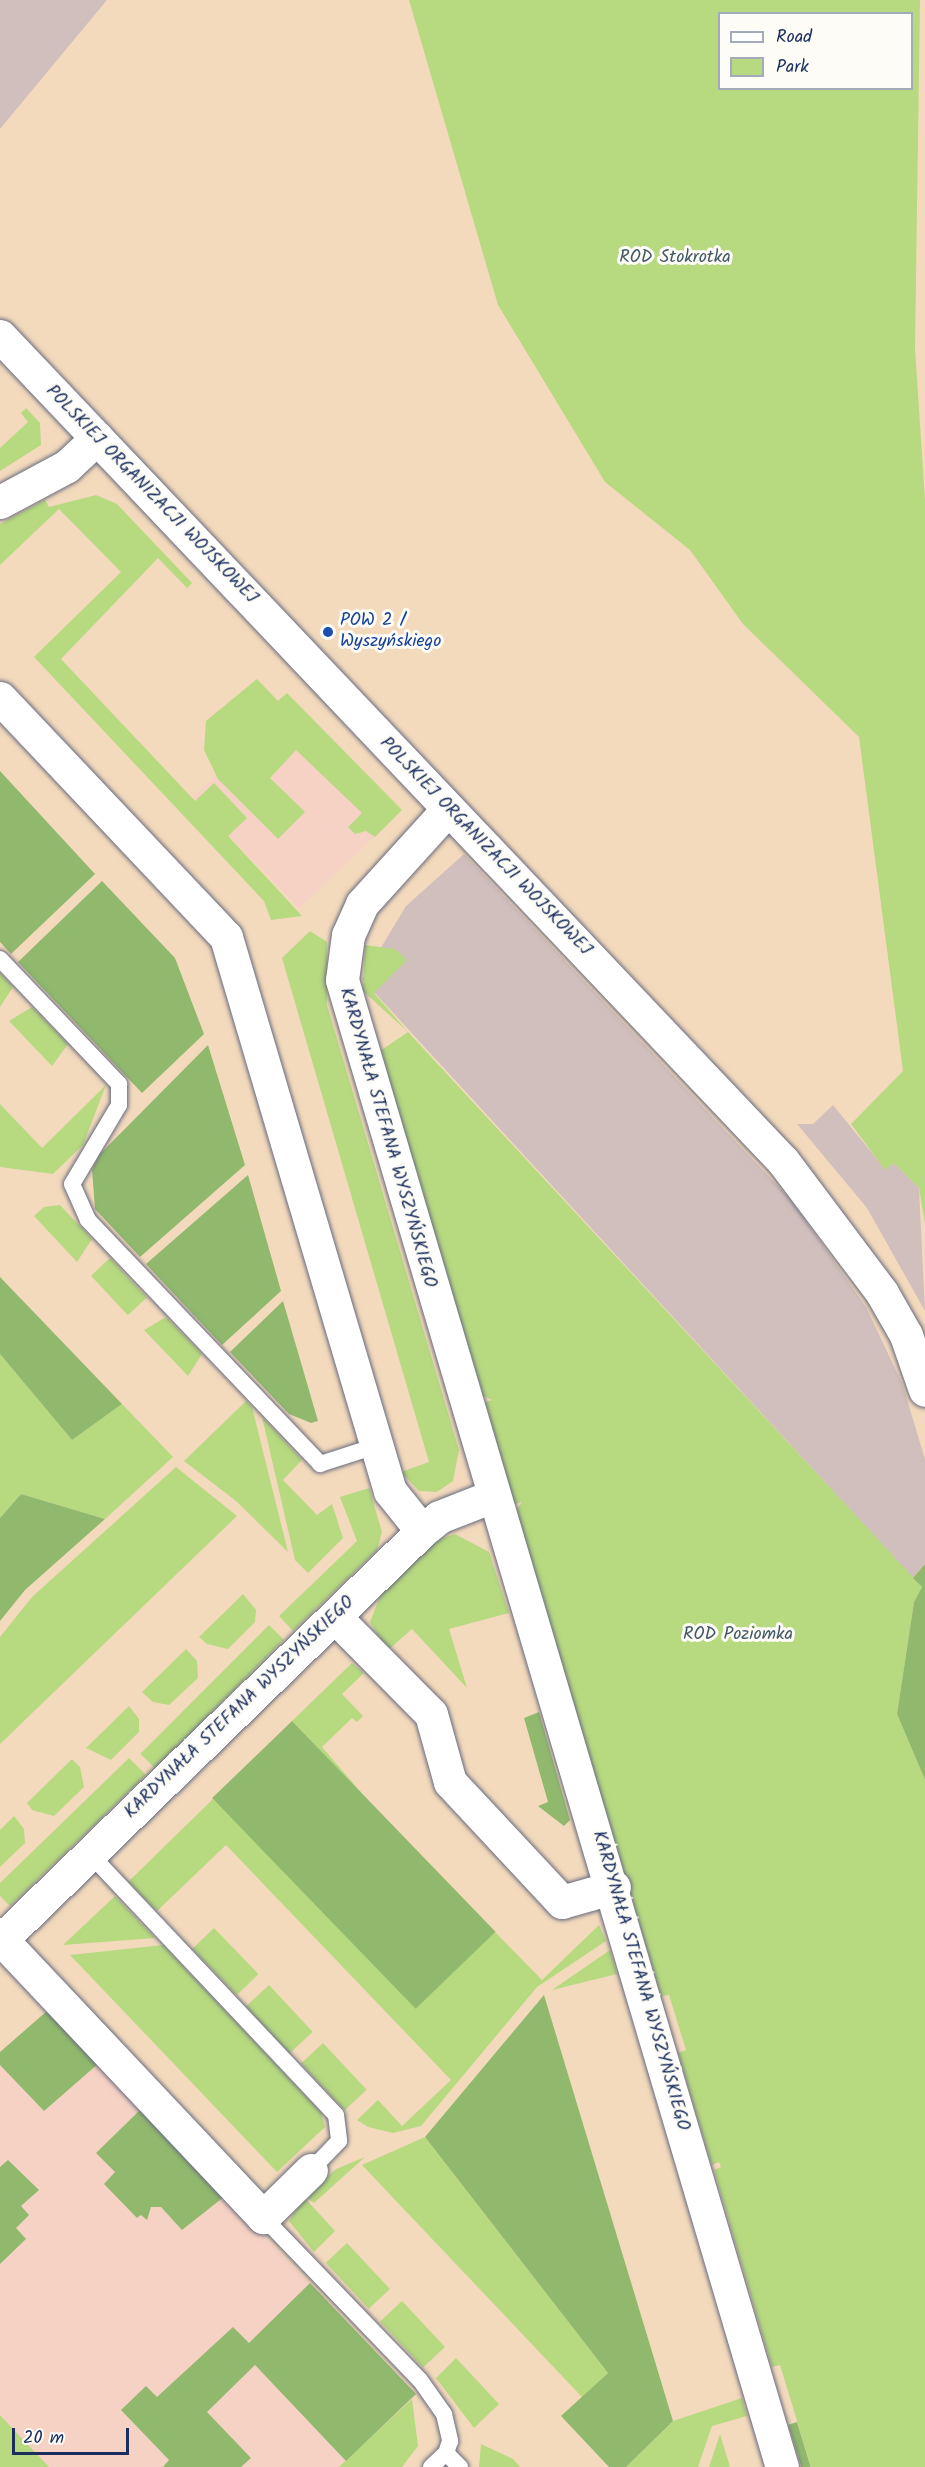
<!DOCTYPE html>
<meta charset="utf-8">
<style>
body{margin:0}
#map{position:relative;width:925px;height:2467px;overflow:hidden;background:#f4dabd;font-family:Kalam,sans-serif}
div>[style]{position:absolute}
.built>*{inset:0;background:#f6d2c4;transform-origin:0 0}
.industrial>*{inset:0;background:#d1bfbe}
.green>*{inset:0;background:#b7d980;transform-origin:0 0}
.forest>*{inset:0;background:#91b96e;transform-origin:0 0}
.roads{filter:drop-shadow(0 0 2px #676b7f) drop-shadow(0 0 2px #676b7f)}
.lane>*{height:16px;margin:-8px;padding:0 8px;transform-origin:8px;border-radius:8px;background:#fff}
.street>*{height:33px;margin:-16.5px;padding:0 16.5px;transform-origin:16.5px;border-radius:16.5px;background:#fff}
.dots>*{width:16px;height:16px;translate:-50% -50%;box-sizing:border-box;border:3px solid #fdfcf7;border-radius:50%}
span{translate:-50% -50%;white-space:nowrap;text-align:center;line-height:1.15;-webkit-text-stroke:6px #fdfcf7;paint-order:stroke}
.park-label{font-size:18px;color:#425a66}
.street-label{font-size:18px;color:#1b2f5e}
.transit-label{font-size:18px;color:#164399}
.left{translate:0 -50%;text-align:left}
.legend{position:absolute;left:718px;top:12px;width:195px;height:78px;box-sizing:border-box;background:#fdfcf7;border:2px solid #a3aaba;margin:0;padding:8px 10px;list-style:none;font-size:18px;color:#1b2f5e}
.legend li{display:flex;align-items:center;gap:12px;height:30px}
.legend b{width:30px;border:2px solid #a3aaba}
.scale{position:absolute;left:12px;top:2428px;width:117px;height:27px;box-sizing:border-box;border:3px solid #1b2f5e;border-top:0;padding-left:8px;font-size:18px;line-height:21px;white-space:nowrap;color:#1b2f5e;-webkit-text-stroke:4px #fdfcf7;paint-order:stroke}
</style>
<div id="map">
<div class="built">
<div style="left:294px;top:700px;width:154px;height:141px;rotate:46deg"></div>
<div style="clip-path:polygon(47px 2011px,416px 2394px,339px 2467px,0 2467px,0 2052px)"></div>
</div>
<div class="industrial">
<div style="clip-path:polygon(0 0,107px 0,0 129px)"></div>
<div style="clip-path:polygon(464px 854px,791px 1200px,866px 1307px,902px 1383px,925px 1459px,925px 1564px,913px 1578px,362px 979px,406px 906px)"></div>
<div style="clip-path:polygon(833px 1105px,885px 1169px,894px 1163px,919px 1188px,925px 1311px,867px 1208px,797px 1124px,813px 1124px)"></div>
</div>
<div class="green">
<div style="clip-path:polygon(evenodd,409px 0,920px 0,915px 348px,925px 500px,925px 1224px,919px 1188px,894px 1163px,885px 1170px,851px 1124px,903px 1071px,859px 737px,743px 624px,690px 550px,605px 482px,498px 305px,409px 0,720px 14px,912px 14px,912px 88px,720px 88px,720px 14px)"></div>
<div style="clip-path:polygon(26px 408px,40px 423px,41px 445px,0 471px,0 448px,28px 422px,21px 413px)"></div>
<div style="clip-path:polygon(96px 495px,117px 504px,192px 583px,187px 588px,158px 558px,61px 659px,195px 801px,214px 783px,247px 818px,228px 836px,302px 916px,271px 920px,264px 901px,34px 657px,121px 572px,59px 509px,0 565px,0 524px,45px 500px,49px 507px)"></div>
<div style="clip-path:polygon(257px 679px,278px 701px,287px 693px,402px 810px,375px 837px,366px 831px,355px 834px,348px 827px,362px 813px,296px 750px,270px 778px,305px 812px,278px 839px,218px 779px,204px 750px,206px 721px)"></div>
<div style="clip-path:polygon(310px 931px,327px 942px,327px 1005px,459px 1450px,453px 1481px,437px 1492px,419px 1491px,401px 1472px,429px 1462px,282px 958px)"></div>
<div style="clip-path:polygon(365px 945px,395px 949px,407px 960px,374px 993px,408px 1032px,922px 1587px,914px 1602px,897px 1714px,925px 1780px,925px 2467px,811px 2467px,780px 2365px,772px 2367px,714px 2170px,721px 2167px,719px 2162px,712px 2165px,678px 2053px,686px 2050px,669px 1995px,661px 1996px,516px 1510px,522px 1502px,514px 1504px,485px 1402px,492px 1400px,483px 1396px,380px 1051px,408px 1032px,363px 991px)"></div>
<div style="clip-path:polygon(0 973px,13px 987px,0 1007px)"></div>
<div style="clip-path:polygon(32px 1007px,68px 1044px,52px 1066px,9px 1021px)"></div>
<div style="clip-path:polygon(106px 1085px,83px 1145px,53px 1174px,0 1167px,0 1104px,42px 1148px)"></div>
<div style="clip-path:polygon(60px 1205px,92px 1239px,77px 1262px,34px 1216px,44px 1207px)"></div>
<div style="left:110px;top:1258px;width:54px;height:26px;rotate:47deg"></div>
<div style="clip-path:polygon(166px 1317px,202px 1354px,188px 1376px,144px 1330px)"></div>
<div style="clip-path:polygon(0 1354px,72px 1440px,122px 1404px,173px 1457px,105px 1519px,21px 1494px,0 1518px)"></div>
<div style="clip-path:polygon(246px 1401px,252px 1407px,288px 1552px,236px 1501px,184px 1461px)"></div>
<div style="clip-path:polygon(262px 1417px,302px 1460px,283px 1480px,317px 1515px,332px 1504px,343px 1538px,308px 1573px,295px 1560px)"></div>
<div style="clip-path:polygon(176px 1467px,237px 1516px,0 1744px,0 1637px,32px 1597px)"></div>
<div style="clip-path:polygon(369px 1488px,382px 1532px,377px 1550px,293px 1631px,279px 1616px,357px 1541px,340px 1497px)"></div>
<div style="clip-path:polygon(455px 1534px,489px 1552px,509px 1613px,449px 1629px,467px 1688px,412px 1629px,387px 1651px,370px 1622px,381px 1594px,437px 1540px)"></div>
<div style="clip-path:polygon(243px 1594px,256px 1610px,255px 1622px,228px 1649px,207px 1644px,199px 1637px)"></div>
<div style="left:269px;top:1625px;width:21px;height:182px;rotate:45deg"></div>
<div style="clip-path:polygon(186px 1649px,197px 1661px,198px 1678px,169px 1705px,153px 1702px,142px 1692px)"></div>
<div style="clip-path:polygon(352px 1663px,364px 1673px,342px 1694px,363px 1716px,357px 1722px,352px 1718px,322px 1747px,366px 1798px,292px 1721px)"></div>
<div style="clip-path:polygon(129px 1706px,139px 1719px,139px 1732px,111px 1760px,86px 1748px)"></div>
<div style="clip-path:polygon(129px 1758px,146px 1775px,10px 1906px,0 1896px,0 1883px)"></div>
<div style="clip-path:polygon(72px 1759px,80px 1767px,84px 1787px,54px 1816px,32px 1810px,27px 1803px)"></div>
<div style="clip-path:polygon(213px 1799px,415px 1996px,495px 1932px,542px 1980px,599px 1925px,606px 1941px,537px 1987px,421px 2126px,393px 2133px,368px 2127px,357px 2120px,378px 2100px,402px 2126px,451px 2080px,226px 1845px,157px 1911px,128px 1882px)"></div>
<div style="clip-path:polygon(14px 1816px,24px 1829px,25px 1843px,0 1867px,0 1830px)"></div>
<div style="clip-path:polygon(115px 1896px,155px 1938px,63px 1945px)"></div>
<div style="left:214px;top:1928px;width:64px;height:30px;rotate:46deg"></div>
<div style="clip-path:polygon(163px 1945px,321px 2112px,325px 2127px,277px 2172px,70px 1955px)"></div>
<div style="clip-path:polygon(610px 1950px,617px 1974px,552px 1990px)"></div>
<div style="left:269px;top:1985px;width:64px;height:32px;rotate:47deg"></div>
<div style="left:323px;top:2043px;width:64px;height:30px;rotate:47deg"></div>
<div style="clip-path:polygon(425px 2137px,608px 2373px,582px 2397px,362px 2165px)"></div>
<div style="clip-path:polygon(365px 2157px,314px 2203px,305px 2196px,336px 2169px)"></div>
<div style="clip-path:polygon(304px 2197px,335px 2231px,314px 2252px,289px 2221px)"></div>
<div style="left:347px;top:2243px;width:63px;height:29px;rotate:47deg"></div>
<div style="left:402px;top:2301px;width:63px;height:30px;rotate:47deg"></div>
<div style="clip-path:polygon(456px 2358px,499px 2404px,474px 2428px,436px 2378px)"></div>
<div style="clip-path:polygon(742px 2398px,747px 2416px,712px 2426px,698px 2467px,626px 2467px,673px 2421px)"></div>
<div style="clip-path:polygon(412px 2399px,418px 2446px,402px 2467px,339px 2467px)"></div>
<div style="clip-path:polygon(0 2415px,49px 2467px,0 2467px)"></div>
<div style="clip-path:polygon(720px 2434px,730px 2467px,709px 2467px)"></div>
<div style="clip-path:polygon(481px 2444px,513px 2459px,520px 2467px,479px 2467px)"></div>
</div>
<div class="forest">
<div style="clip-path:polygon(0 771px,95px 874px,11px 954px,0 942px)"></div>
<div style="clip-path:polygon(102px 881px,175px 958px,204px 1034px,142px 1093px,18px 962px)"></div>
<div style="clip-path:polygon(208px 1045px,245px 1165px,140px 1257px,95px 1209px,92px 1170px,99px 1155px)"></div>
<div style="clip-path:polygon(248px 1175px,281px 1291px,222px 1345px,146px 1264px)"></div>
<div style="clip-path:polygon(0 1277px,122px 1404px,72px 1440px,0 1354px)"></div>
<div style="clip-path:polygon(283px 1301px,318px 1421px,311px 1423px,289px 1414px,230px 1352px)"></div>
<div style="clip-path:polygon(21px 1494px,105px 1519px,25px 1590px,0 1621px,0 1518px)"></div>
<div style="clip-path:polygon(925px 1564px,925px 1780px,897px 1714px,914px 1602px,922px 1587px,913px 1578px)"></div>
<div style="clip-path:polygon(539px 1712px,570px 1820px,564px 1826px,538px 1806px,548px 1802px,524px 1718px)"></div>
<div style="left:292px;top:1721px;width:293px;height:111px;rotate:46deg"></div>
<div style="clip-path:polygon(544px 1995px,673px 2421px,626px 2467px,609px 2467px,561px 2416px,608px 2373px,425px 2137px)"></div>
<div style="clip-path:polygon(47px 2011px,99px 2063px,44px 2111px,0 2065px,0 2052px)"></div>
<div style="clip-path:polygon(141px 2109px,225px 2196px,182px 2230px,161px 2207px,151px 2207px,147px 2220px,141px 2215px,137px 2218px,104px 2184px,115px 2172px,96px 2153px)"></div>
<div style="clip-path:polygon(8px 2160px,39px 2190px,21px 2206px,29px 2215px,16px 2228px,26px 2239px,0 2264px,0 2167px)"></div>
<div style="clip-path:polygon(310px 2283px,416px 2394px,346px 2461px,255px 2365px,207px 2412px,251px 2458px,241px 2467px,163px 2467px,169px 2460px,121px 2410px,146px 2386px,157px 2397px,233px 2327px,249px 2343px)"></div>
<div style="left:797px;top:2422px;width:47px;height:9px;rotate:73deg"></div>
</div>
<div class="roads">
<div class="lane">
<div style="left:0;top:959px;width:173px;rotate:46.4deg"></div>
<div style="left:119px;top:1084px;width:21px;rotate:90deg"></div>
<div style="left:119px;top:1105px;width:92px;rotate:120.7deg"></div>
<div style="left:72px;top:1184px;width:39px;rotate:66deg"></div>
<div style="left:88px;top:1220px;width:337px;rotate:46.4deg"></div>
<div style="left:320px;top:1464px;width:59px;rotate:-17.8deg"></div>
<div style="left:89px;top:1853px;width:360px;rotate:46.7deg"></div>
<div style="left:336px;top:2115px;width:26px;rotate:83deg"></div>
<div style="left:339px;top:2141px;width:40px;rotate:134deg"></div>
<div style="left:263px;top:2217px;width:226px;rotate:46.1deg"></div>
<div style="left:420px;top:2380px;width:42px;rotate:54.8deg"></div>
<div style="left:444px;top:2414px;width:28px;rotate:77deg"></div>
<div style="left:450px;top:2441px;width:13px;rotate:108deg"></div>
<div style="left:446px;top:2453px;width:20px;rotate:45deg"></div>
<div style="left:431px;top:2467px;width:21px;rotate:-43deg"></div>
</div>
<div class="street">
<div style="left:0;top:336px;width:1137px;rotate:46.5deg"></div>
<div style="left:783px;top:1161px;width:165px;rotate:53.1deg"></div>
<div style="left:882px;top:1293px;width:48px;rotate:60.3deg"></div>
<div style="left:906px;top:1335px;width:58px;rotate:70.9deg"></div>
<div style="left:0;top:502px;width:76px;rotate:-28.2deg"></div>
<div style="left:67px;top:466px;width:41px;rotate:-43deg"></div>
<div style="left:0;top:698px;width:329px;rotate:46.6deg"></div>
<div style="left:226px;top:937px;width:578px;rotate:73.51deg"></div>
<div style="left:390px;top:1491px;width:51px;rotate:51.3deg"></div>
<div style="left:448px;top:809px;width:128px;rotate:132.2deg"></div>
<div style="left:362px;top:904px;width:34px;rotate:114deg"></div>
<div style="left:348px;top:935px;width:45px;rotate:97.6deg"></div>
<div style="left:342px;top:980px;width:1551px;rotate:73.52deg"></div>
<div style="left:335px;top:1617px;width:136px;rotate:45.3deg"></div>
<div style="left:431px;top:1714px;width:71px;rotate:74.4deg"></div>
<div style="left:450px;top:1782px;width:164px;rotate:47deg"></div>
<div style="left:562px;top:1902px;width:54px;rotate:-16.1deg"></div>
<div style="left:2px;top:1940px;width:381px;rotate:46.7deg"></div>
<div style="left:263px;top:2217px;width:67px;rotate:-44.4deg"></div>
<div style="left:0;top:1941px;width:588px;rotate:-44.17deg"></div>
<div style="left:422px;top:1531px;width:22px;rotate:-39deg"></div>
<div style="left:439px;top:1517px;width:58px;rotate:-21.3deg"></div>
</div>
</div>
<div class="dots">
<div style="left:328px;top:632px;background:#1a4fb4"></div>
</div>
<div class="park-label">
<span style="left:675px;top:258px">ROD Stokrotka</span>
<span style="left:738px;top:1635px">ROD Poziomka</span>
</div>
<div class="street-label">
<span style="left:151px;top:495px;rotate:46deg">POLSKIEJ ORGANIZACJI WOJSKOWEJ</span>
<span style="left:485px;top:847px;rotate:46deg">POLSKIEJ ORGANIZACJI WOJSKOWEJ</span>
<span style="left:387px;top:1138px;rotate:74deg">KARDYNAŁA STEFANA WYSZYŃSKIEGO</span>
<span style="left:240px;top:1708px;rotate:-44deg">KARDYNAŁA STEFANA WYSZYŃSKIEGO</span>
<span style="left:640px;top:1981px;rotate:74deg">KARDYNAŁA STEFANA WYSZYŃSKIEGO</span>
</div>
<div class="transit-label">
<span class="left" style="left:340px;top:632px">POW 2 /<br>Wyszyńskiego</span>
</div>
<ul class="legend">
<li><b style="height:8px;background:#fff"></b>Road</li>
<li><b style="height:16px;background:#b7d980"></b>Park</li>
</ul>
<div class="scale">20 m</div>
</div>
